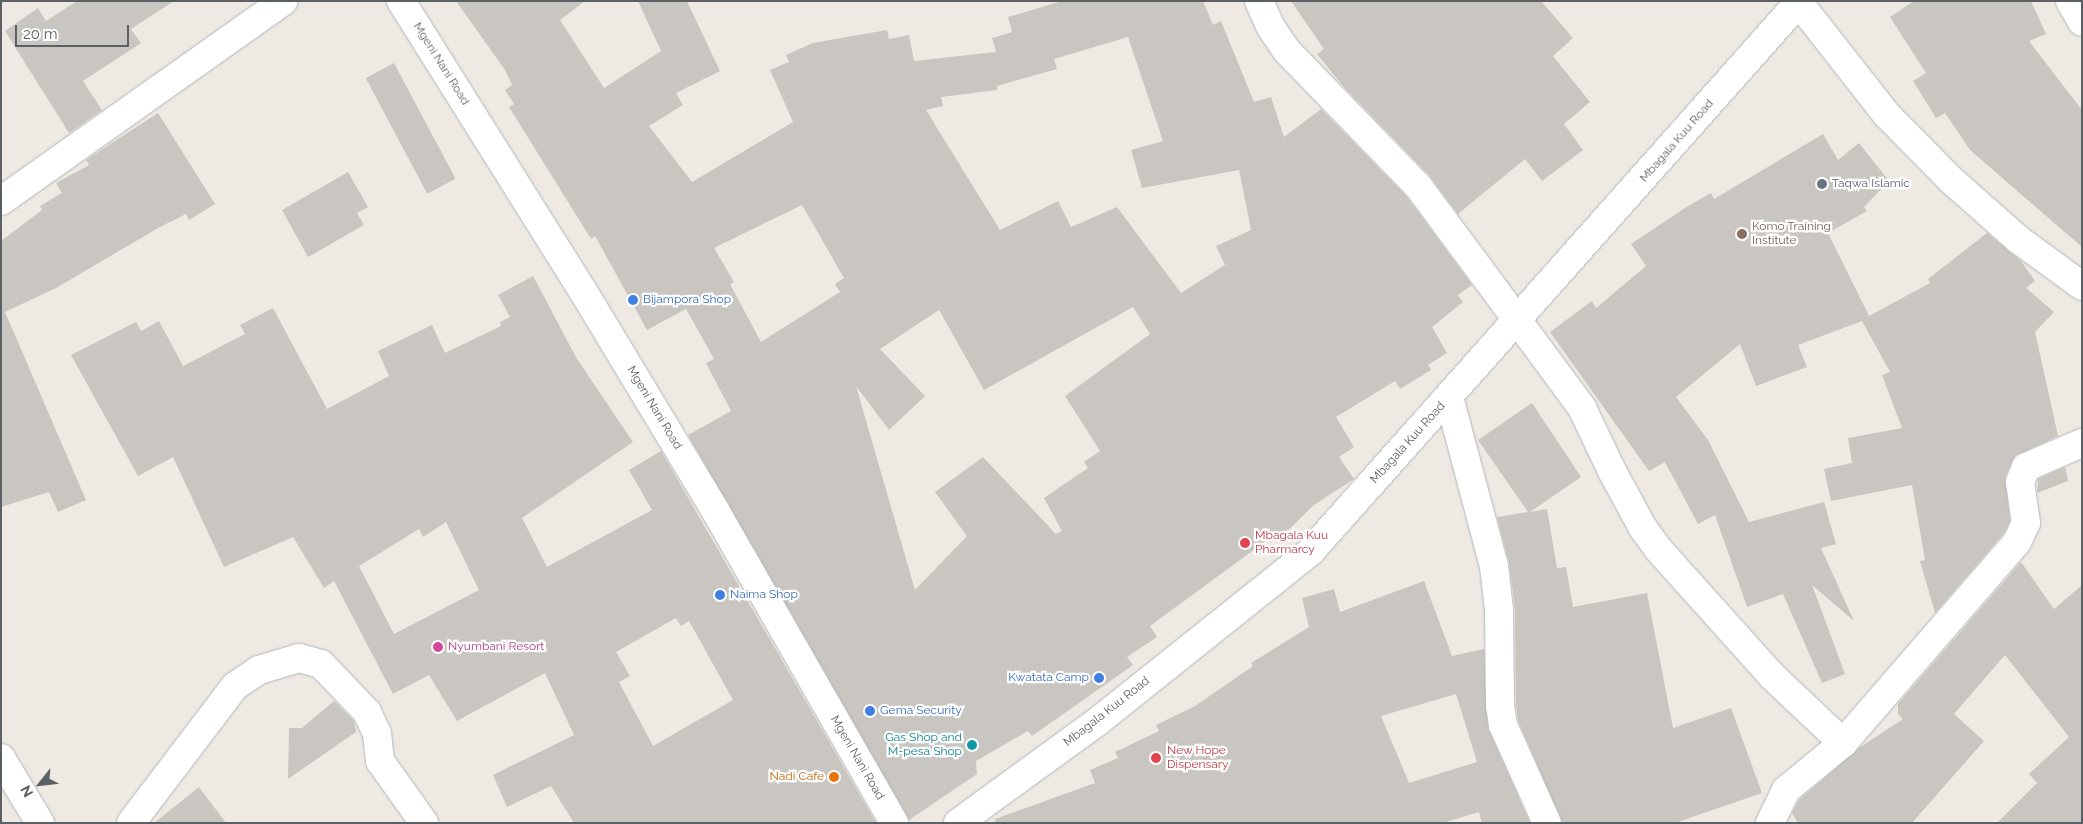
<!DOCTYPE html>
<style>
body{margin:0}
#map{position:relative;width:2083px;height:824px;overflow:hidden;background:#eeeae3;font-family:Raleway,sans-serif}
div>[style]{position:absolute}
.building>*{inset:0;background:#c9c5c0;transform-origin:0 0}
.roads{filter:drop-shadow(0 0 1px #b3b7bb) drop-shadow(0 0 1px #b3b7bb)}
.street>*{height:28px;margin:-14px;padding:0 14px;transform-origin:14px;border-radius:14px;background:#fff}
.secondary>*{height:28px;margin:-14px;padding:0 14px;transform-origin:14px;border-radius:14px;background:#fff}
.dots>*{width:14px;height:14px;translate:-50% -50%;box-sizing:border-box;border:2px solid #fff;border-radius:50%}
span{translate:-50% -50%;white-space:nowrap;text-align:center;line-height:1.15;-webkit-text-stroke:4.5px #fff;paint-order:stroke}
.street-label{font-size:12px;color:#5b6064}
.worship-label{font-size:12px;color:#5b616d}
.left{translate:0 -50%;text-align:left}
.education-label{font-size:12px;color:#785e54}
.shop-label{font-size:12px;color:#366cbe}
.right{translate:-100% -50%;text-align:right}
.health-label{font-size:12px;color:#be3a42}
.hotel-label{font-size:12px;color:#b23c85}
.culture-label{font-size:12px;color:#0d838f}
.food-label{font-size:12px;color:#c56008}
.frame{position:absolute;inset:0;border:2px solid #5b6064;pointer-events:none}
.north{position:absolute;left:15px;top:759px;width:50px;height:50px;-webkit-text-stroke:4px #fff;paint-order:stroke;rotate:241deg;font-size:14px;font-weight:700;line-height:20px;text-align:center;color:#5b6064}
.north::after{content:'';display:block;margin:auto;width:18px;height:22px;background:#5b6064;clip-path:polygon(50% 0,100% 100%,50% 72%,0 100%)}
.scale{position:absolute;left:15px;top:25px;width:114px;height:22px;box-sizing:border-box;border:2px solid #5b6064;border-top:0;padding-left:6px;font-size:15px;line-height:18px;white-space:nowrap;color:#5b6064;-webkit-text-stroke:4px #fff;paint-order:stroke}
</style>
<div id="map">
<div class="building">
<div style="clip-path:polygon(77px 1px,174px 1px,131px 29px,141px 43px,83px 81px,102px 110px,69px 133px,5px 31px,38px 8px,46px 21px)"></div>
<div style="clip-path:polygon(evenodd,456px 1px,585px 1px,560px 20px,604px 88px,661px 51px,638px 1px,687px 1px,720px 71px,676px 93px,683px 105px,649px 126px,692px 182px,793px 122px,770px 70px,789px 62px,786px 55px,813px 43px,887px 30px,889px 39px,909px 35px,914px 61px,996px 52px,992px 38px,1012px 32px,1008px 17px,1062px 1px,1203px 1px,1213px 25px,1221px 21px,1254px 102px,1271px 97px,1284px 137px,1321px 109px,1406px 196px,1472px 285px,1458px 295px,1463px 302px,1432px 327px,1447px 353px,1428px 365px,1431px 370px,1400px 389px,1395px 381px,1336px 417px,1354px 447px,1339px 457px,1354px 479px,1314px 505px,1278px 540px,1274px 535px,1150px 626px,1157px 637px,1127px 657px,1133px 665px,1032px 736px,1028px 731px,976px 761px,977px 774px,909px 820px,688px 435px,731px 411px,706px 363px,714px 359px,686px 309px,647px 330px,595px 236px,591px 239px,509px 107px,514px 104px,505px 90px,512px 85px,505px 70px,456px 1px,1128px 37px,1163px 141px,1131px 150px,1142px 188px,1239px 170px,1251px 230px,1216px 246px,1225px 265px,1181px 293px,1117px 207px,1071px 227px,1058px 201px,1000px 230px,926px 110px,943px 106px,941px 97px,997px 90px,997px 86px,1057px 69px,1054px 59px,1128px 37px,456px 1px,802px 205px,844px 278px,835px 284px,840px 292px,761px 342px,730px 284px,734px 282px,714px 248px,802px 205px,456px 1px,1133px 307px,1150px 334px,1065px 396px,1100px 451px,1084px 462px,1088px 468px,1044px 498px,1062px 531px,1056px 534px,983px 457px,935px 492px,967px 536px,915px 590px,856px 386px,889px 430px,925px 396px,880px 349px,939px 310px,984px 390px,1133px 307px)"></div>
<div style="clip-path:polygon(1291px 1px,1541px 1px,1573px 38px,1553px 56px,1590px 102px,1564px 124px,1583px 150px,1542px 181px,1525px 159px,1458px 214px,1429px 175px,1343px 86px,1317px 54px,1324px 49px)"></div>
<div style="clip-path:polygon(1914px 1px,2031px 1px,2046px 34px,2029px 41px,2082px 110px,2082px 247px,1970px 150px,1945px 113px,1936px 118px,1913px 81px,1926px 73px,1890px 17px)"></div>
<div style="left:394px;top:63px;width:131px;height:32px;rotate:62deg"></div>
<div style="clip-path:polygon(158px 113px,215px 204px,189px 220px,186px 214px,160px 227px,56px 288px,5px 312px,86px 500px,58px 512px,49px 492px,1px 507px,1px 241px,42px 210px,40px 206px,62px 193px,56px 183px,89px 165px,86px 160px)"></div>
<div style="clip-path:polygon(1823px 134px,1838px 160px,1859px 143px,1889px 181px,1864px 207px,1867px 211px,1828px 233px,1869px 316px,1930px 283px,1928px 279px,1987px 233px,2021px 261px,2035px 281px,2026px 288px,2054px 312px,2035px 332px,2058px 436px,2015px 456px,2005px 477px,2010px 521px,2004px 533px,1935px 613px,1920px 561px,1925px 560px,1912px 485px,1831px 501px,1824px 469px,1852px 463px,1848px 438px,1902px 428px,1882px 375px,1890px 372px,1862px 321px,1798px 345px,1807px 367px,1756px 386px,1740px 344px,1676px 397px,1708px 440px,1749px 522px,1824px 502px,1836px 544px,1821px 548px,1854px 621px,1812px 585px,1845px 674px,1822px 683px,1783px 594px,1747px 607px,1715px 515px,1698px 524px,1665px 462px,1649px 471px,1550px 332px,1592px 301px,1596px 308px,1646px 266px,1631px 244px,1688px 206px,1711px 193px,1714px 199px)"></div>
<div style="clip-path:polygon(348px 172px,368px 207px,357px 213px,364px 225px,308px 257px,282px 210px)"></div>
<div style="clip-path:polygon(evenodd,533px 276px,577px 359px,633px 442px,522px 518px,547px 567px,652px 510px,629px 470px,661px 451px,876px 823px,574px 823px,551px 786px,507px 807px,493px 775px,574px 735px,545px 673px,457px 721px,429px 675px,393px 694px,334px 581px,324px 588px,293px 537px,224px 567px,173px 457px,138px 476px,71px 355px,136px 322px,141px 331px,159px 321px,183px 366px,245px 334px,240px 325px,273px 308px,327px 409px,389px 376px,378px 351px,432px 325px,445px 353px,501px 326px,500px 322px,510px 317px,498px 295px,533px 276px,446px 522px,479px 590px,394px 634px,359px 566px,419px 529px,423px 537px,446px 522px,533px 276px,676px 618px,681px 626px,689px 621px,733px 700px,653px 746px,619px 682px,630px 676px,616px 652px,676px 618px)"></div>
<div style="clip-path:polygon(1532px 403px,1581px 477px,1530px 512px,1547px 509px,1557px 568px,1566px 567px,1573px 607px,1647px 593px,1673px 728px,1731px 708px,1762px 793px,1675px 823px,1562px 823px,1518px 720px,1516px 705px,1515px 608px,1509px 562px,1497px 517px,1528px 512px,1478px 440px)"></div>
<div style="clip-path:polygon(2065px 467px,2068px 481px,2037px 493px,2038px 479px)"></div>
<div style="clip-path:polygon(2021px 562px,2054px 609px,2082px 585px,2082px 823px,1997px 823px,2037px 783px,2029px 774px,2069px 737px,2005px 655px,1954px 714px,1984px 741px,1912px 823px,1798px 823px,1792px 813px,1799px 800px,1859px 748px,1903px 719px,1898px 714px,1898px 704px)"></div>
<div style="clip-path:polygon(evenodd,1424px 581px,1452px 656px,1484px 649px,1488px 728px,1530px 823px,1482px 823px,1479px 812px,1443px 823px,996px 823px,995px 819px,1095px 783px,1090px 770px,1118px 758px,1115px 752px,1159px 731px,1156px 725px,1195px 706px,1253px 666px,1251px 663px,1309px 627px,1302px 598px,1334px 589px,1340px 612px,1424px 581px,1456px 694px,1477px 762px,1409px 783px,1381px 716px,1456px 694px)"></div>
<div style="clip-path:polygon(334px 701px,354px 721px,356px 732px,288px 779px,289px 728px,302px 728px)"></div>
<div style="clip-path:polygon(199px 787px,226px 823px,154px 823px)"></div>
</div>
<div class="roads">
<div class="street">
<div style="left:1259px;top:1px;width:27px;rotate:66deg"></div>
<div style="left:1270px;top:26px;width:30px;rotate:56deg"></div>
<div style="left:1287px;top:51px;width:188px;rotate:45.9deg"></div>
<div style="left:1418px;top:186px;width:276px;rotate:53.5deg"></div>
<div style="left:1582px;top:408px;width:70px;rotate:64.5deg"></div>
<div style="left:1612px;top:471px;width:65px;rotate:61.5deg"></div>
<div style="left:1643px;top:528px;width:27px;rotate:54deg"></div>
<div style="left:1659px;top:550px;width:169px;rotate:48.1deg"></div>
<div style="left:1772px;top:676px;width:98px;rotate:43.3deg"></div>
<div style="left:2070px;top:1px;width:24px;rotate:60deg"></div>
<div style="left:1799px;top:3px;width:141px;rotate:51.9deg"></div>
<div style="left:1886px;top:114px;width:91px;rotate:45.4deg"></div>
<div style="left:1950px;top:179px;width:92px;rotate:41.5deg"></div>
<div style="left:2019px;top:240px;width:78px;rotate:36.1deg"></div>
<div style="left:1px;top:201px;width:346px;rotate:-35.3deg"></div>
<div style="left:1449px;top:397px;width:175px;rotate:75.1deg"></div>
<div style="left:1494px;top:566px;width:44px;rotate:83.5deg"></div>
<div style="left:1499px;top:610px;width:96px;rotate:89.4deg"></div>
<div style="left:1500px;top:706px;width:19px;rotate:81deg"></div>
<div style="left:1503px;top:725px;width:107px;rotate:65.8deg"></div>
<div style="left:1px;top:758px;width:76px;rotate:59deg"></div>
<div style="left:131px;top:823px;width:172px;rotate:-52.8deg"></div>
<div style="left:235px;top:686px;width:29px;rotate:-34deg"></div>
<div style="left:259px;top:670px;width:42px;rotate:-16.7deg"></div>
<div style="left:299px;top:658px;width:23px;rotate:15deg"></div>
<div style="left:321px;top:664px;width:66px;rotate:46.2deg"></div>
<div style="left:367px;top:712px;width:23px;rotate:65deg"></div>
<div style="left:377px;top:733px;width:28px;rotate:84deg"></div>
<div style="left:380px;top:761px;width:76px;rotate:54.6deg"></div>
<div style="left:1770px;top:823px;width:37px;rotate:-64deg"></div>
<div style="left:1786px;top:790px;width:74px;rotate:-39.5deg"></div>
<div style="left:1843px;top:743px;width:266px;rotate:-49.1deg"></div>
<div style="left:2017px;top:542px;width:21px;rotate:-65deg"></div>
<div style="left:2026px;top:523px;width:41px;rotate:-98.3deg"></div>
<div style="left:2020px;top:482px;width:16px;rotate:-68deg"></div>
<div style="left:2026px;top:467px;width:61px;rotate:-23.2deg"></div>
</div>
<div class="secondary">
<div style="left:401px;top:1px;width:342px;rotate:57.9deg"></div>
<div style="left:583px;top:291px;width:256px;rotate:58.9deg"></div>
<div style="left:715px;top:510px;width:361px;rotate:60.2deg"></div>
<div style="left:958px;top:823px;width:172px;rotate:-36deg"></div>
<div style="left:1097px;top:722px;width:274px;rotate:-38.6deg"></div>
<div style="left:1311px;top:551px;width:736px;rotate:-48.36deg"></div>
</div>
</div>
<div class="dots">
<div style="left:1822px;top:184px;background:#6b7280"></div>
<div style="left:1742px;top:234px;background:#8d6e63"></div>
<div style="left:633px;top:300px;background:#3f7fe0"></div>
<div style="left:1245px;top:543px;background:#e0444e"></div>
<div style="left:720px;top:595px;background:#3f7fe0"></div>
<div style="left:438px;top:647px;background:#d1479c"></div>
<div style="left:1099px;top:678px;background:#3f7fe0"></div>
<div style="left:870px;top:711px;background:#3f7fe0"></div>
<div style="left:972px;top:745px;background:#0f9aa8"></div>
<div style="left:1156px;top:758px;background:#e0444e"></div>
<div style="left:834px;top:777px;background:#e8710a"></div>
</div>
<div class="street-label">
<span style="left:441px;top:64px;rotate:58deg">Mgeni Nani Road</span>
<span style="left:1677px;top:141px;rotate:-49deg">Mbagala Kuu Road</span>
<span style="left:654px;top:408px;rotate:59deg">Mgeni Nani Road</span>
<span style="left:1408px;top:443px;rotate:-48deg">Mbagala Kuu Road</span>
<span style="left:1107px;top:712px;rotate:-38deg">Mbagala Kuu Road</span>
<span style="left:857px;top:758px;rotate:60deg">Mgeni Nani Road</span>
</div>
<div class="worship-label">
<span class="left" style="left:1832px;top:184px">Taqwa Islamic</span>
</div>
<div class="education-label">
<span class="left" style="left:1752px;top:234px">Komo Training<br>Institute</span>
</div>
<div class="shop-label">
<span class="left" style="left:643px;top:300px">Bijampora Shop</span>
<span class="left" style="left:730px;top:595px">Naima Shop</span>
<span class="right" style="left:1089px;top:678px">Kwatata Camp</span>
<span class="left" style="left:880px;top:711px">Gema Security</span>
</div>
<div class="health-label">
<span class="left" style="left:1255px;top:543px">Mbagala Kuu<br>Pharmarcy</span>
<span class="left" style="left:1167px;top:758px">New Hope<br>Dispensary</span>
</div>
<div class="hotel-label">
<span class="left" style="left:448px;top:647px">Nyumbani Resort</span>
</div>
<div class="culture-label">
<span class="right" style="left:962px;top:745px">Gas Shop and<br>M-pesa Shop</span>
</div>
<div class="food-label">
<span class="right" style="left:824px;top:777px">Nadi Cafe</span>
</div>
<div class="frame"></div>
<div class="north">N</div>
<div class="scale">20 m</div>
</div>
